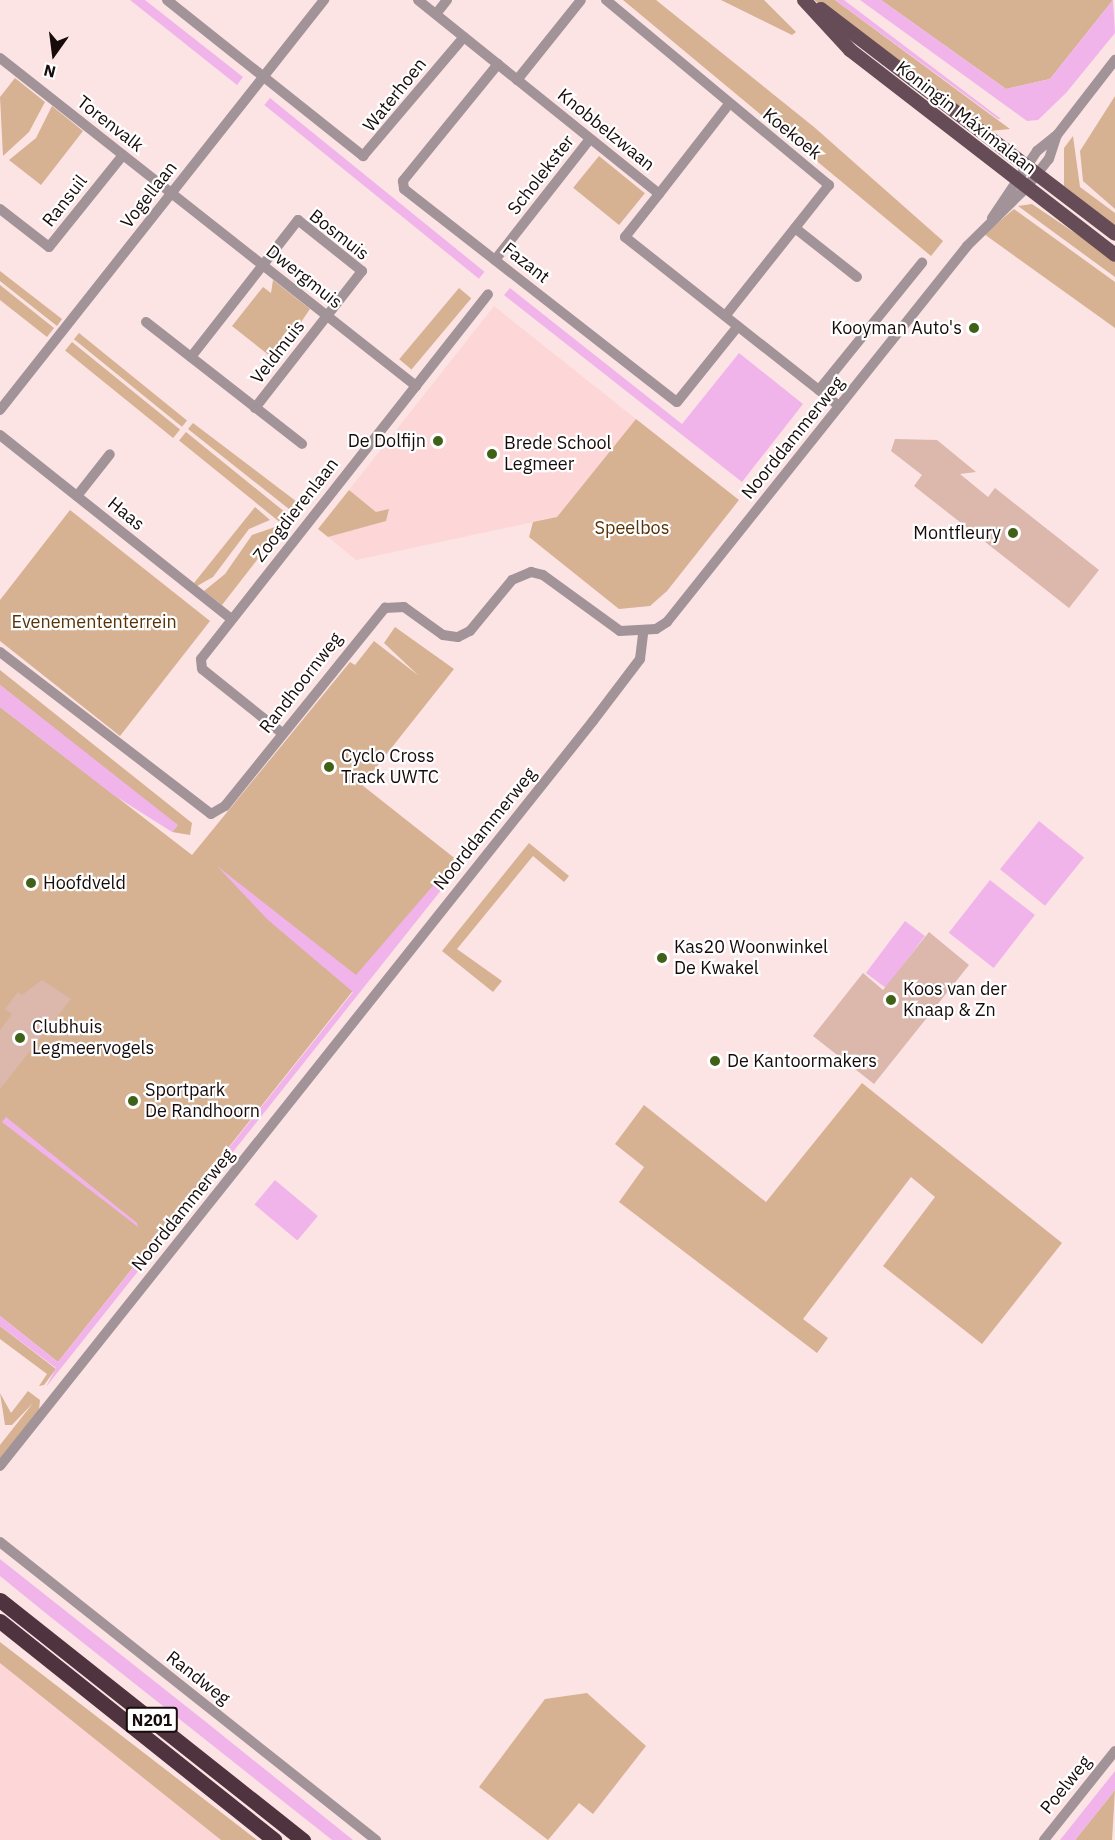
<!DOCTYPE html>
<meta charset="utf-8">
<style>
body{margin:0}
#map{position:relative;width:1115px;height:1840px;overflow:hidden;background:#fce4e5;font-family:"IBM Plex Sans",sans-serif}
div>[style]{position:absolute}
.built>*{inset:0;background:#fdd6d7}
.green>*{inset:0;background:#d6b192;transform-origin:0 0}
.water>*{inset:0;background:#f0b4eb;transform-origin:0 0}
.building>*{inset:0;background:#dbb7ac}
.minor>*{height:10px;margin:-5px;padding:0 5px;transform-origin:5px;border-radius:5px;background:#a29399}
.major>*{height:14px;margin:-7px;padding:0 7px;transform-origin:7px;border-radius:7px;background:#654c56}
.highway>*{height:15px;margin:-7.5px;padding:0 7.5px;transform-origin:7.5px;border-radius:7.5px;background:#4f333f}
.dots>*{width:16px;height:16px;translate:-50% -50%;box-sizing:border-box;border:3px solid #fff;border-radius:50%}
span{translate:-50% -50%;white-space:nowrap;text-align:center;line-height:1.15;-webkit-text-stroke:4.5px #fff;paint-order:stroke}
.shield-label span{padding:2px 4px;background:#fff;border:2px solid;border-radius:4px;-webkit-text-stroke-width:0}
.shield-label{font-size:16px;color:#170b0b;font-weight:700}
.street-label{font-size:18px;color:#170b0b}
.poi-label{font-size:18px;color:#170b0b}
.right{translate:-100% -50%;text-align:right}
.left{translate:0 -50%;text-align:left}
.park-label{font-size:18px;color:#583105}
.north{position:absolute;left:24px;top:24px;width:60px;height:60px;-webkit-text-stroke:4px #fff;paint-order:stroke;rotate:194deg;font-size:16px;font-weight:700;line-height:24px;text-align:center;color:#170b0b}
.north::after{content:'';display:block;margin:auto;width:21px;height:27px;background:#170b0b;clip-path:polygon(50% 0,100% 100%,50% 72%,0 100%)}
</style>
<div id="map">
<div class="built">
<div style="clip-path:polygon(494px 306px,636px 419px,557px 517px,356px 560px,328px 537px,386px 520px,349px 490px)"></div>
<div style="clip-path:polygon(0 1661px,223px 1840px,0 1840px)"></div>
</div>
<div class="green">
<div style="clip-path:polygon(623px 0,656px 0,814px 127px,943px 241px,931px 256px)"></div>
<div style="clip-path:polygon(721px 0,764px 0,796px 32px,792px 35px)"></div>
<div style="clip-path:polygon(814px 0,835px 0,1010px 129px,989px 131px)"></div>
<div style="clip-path:polygon(881px 0,1113px 0,1050px 79px,1006px 89px)"></div>
<div style="clip-path:polygon(15px 78px,45px 102px,29px 132px,3px 156px,0 97px)"></div>
<div style="clip-path:polygon(1115px 96px,1115px 209px,1083px 181px,1080px 151px)"></div>
<div style="clip-path:polygon(52px 106px,83px 131px,41px 185px,9px 160px,36px 138px)"></div>
<div style="clip-path:polygon(1073px 136px,1080px 187px,1115px 213px,1115px 226px,1064px 186px,1064px 148px)"></div>
<div style="left:599px;top:156px;width:59px;height:41px;rotate:39deg"></div>
<div style="clip-path:polygon(1032px 204px,1115px 260px,1115px 277px,1018px 206px)"></div>
<div style="clip-path:polygon(1014px 209px,1115px 282px,1115px 328px,984px 234px)"></div>
<div style="clip-path:polygon(0 271px,62px 319px,57px 326px,0 281px)"></div>
<div style="clip-path:polygon(273px 280px,310px 309px,275px 360px,232px 326px,263px 287px,271px 293px)"></div>
<div style="clip-path:polygon(0 285px,54px 328px,47px 337px,0 300px)"></div>
<div style="left:459px;top:288px;width:16px;height:93px;rotate:40deg"></div>
<div style="left:79px;top:333px;width:139px;height:8px;rotate:39deg"></div>
<div style="left:72px;top:342px;width:139px;height:11px;rotate:39deg"></div>
<div style="clip-path:polygon(636px 419px,739px 500px,667px 591px,650px 606px,619px 609px,529px 537px,533px 522px,557px 517px)"></div>
<div style="clip-path:polygon(193px 423px,301px 505px,294px 513px,188px 429px)"></div>
<div style="left:186px;top:432px;width:136px;height:11px;rotate:39deg"></div>
<div style="clip-path:polygon(349px 490px,376px 512px,389px 509px,386px 521px,328px 537px,318px 529px)"></div>
<div style="clip-path:polygon(255px 507px,270px 520px,249px 529px,213px 577px,197px 586px,194px 583px)"></div>
<div style="clip-path:polygon(70px 510px,210px 621px,120px 736px,0 641px,0 600px)"></div>
<div style="clip-path:polygon(278px 526px,281px 529px,222px 605px,204px 591px,225px 574px,252px 535px)"></div>
<div style="clip-path:polygon(395px 627px,454px 669px,362px 785px,462px 864px,453px 875px,448px 871px,58px 1362px,0 1316px,0 707px,192px 855px,350px 662px,355px 665px,374px 641px,419px 676px,384px 643px)"></div>
<div style="clip-path:polygon(0 670px,192px 823px,190px 835px,172px 832px,177px 826px,0 685px)"></div>
<div style="clip-path:polygon(529px 843px,569px 876px,564px 882px,533px 856px,457px 949px,502px 981px,493px 992px,442px 951px)"></div>
<div style="clip-path:polygon(862px 1083px,1062px 1243px,982px 1344px,883px 1266px,935px 1197px,911px 1177px,803px 1319px,828px 1338px,817px 1353px,619px 1202px,644px 1167px,615px 1144px,644px 1105px,766px 1202px)"></div>
<div style="clip-path:polygon(0 1326px,56px 1369px,44px 1385px,39px 1386px,47px 1374px,0 1339px)"></div>
<div style="clip-path:polygon(28px 1391px,40px 1400px,39px 1410px,0 1460px,0 1445px,33px 1403px,12px 1425px,5px 1425px,0 1393px,11px 1413px)"></div>
<div style="clip-path:polygon(0 1642px,257px 1840px,221px 1840px,0 1663px)"></div>
<div style="clip-path:polygon(587px 1693px,646px 1746px,593px 1814px,579px 1803px,548px 1840px,479px 1787px,545px 1699px)"></div>
<div style="clip-path:polygon(1115px 1790px,1112px 1840px,1075px 1840px)"></div>
</div>
<div class="water">
<div style="clip-path:polygon(130px 0,145px 0,243px 77px,237px 85px)"></div>
<div style="clip-path:polygon(835px 0,844px 0,1001px 119px,998px 119px)"></div>
<div style="clip-path:polygon(860px 0,881px 0,1006px 89px,1050px 79px,1113px 0,1115px 33px,1066px 93px,1038px 120px,1027px 121px)"></div>
<div style="left:270px;top:98px;width:276px;height:9px;rotate:39deg"></div>
<div style="clip-path:polygon(510px 288px,682px 424px,739px 353px,803px 404px,742px 482px,504px 295px)"></div>
<div style="clip-path:polygon(0 685px,178px 825px,172px 832px,112px 794px,0 707px)"></div>
<div style="left:1039px;top:821px;width:58px;height:62px;rotate:39deg"></div>
<div style="clip-path:polygon(217px 866px,356px 975px,443px 874px,450px 879px,46px 1387px,56px 1368px,0 1326px,0 1316px,58px 1362px,353px 992px,268px 920px)"></div>
<div style="left:990px;top:880px;width:57px;height:67px;rotate:38deg"></div>
<div style="left:905px;top:921px;width:25px;height:65px;rotate:37deg"></div>
<div style="clip-path:polygon(6px 1117px,137px 1223px,138px 1227px,2px 1122px)"></div>
<div style="left:275px;top:1180px;width:56px;height:32px;rotate:40deg"></div>
<div style="clip-path:polygon(0 1559px,206px 1722px,353px 1840px,332px 1840px,48px 1615px,0 1576px)"></div>
<div style="clip-path:polygon(1115px 1771px,1115px 1790px,1075px 1840px,1060px 1840px)"></div>
</div>
<div class="building">
<div style="clip-path:polygon(895px 439px,937px 440px,976px 472px,960px 474px,988px 497px,995px 488px,1099px 570px,1069px 608px,914px 486px,922px 475px,891px 451px)"></div>
<div style="clip-path:polygon(929px 932px,969px 965px,874px 1084px,813px 1036px,863px 973px,883px 990px)"></div>
<div style="clip-path:polygon(42px 980px,71px 999px,0 1089px,0 1030px,12px 1014px,5px 1009px,18px 992px,22px 995px)"></div>
</div>
<div class="minor">
<div style="left:167px;top:0;width:251px;rotate:38.5deg"></div>
<div style="left:363px;top:156px;width:156px;rotate:-49.7deg"></div>
<div style="left:418px;top:0;width:309px;rotate:38.8deg"></div>
<div style="left:659px;top:194px;width:55px;rotate:128.3deg"></div>
<div style="left:625px;top:237px;width:273px;rotate:38.3deg"></div>
<div style="left:606px;top:0;width:290px;rotate:39.7deg"></div>
<div style="left:829px;top:185px;width:167px;rotate:128.4deg"></div>
<div style="left:436px;top:14px;width:18px;rotate:-52deg"></div>
<div style="left:0;top:58px;width:530px;rotate:38.25deg"></div>
<div style="left:498px;top:64px;width:151px;rotate:129.1deg"></div>
<div style="left:403px;top:181px;width:8px;rotate:83deg"></div>
<div style="left:404px;top:189px;width:346px;rotate:38deg"></div>
<div style="left:677px;top:402px;width:97px;rotate:-51.2deg"></div>
<div style="left:517px;top:80px;width:102px;rotate:-51.3deg"></div>
<div style="left:659px;top:194px;width:114px;rotate:-52.1deg"></div>
<div style="left:0;top:209px;width:62px;rotate:37.8deg"></div>
<div style="left:49px;top:247px;width:118px;rotate:-51.2deg"></div>
<div style="left:992px;top:218px;width:81px;rotate:-56.1deg"></div>
<div style="left:1037px;top:151px;width:26px;rotate:-39deg"></div>
<div style="left:1057px;top:135px;width:95px;rotate:-52.3deg"></div>
<div style="left:795px;top:228px;width:79px;rotate:38.3deg"></div>
<div style="left:495px;top:260px;width:154px;rotate:-51.9deg"></div>
<div style="left:146px;top:322px;width:198px;rotate:38deg"></div>
<div style="left:191px;top:357px;width:174px;rotate:-52deg"></div>
<div style="left:298px;top:220px;width:82px;rotate:38.6deg"></div>
<div style="left:362px;top:271px;width:174px;rotate:128deg"></div>
<div style="left:819px;top:390px;width:164px;rotate:-51deg"></div>
<div style="left:0;top:410px;width:523px;rotate:-51.68deg"></div>
<div style="left:0;top:435px;width:295px;rotate:38.5deg"></div>
<div style="left:77px;top:496px;width:53px;rotate:-51.8deg"></div>
<div style="left:0;top:652px;width:266px;rotate:37.5deg"></div>
<div style="left:211px;top:814px;width:16px;rotate:-30deg"></div>
<div style="left:225px;top:806px;width:255px;rotate:-51.1deg"></div>
<div style="left:385px;top:608px;width:19px;rotate:-3deg"></div>
<div style="left:404px;top:607px;width:48px;rotate:35.7deg"></div>
<div style="left:443px;top:635px;width:15px;rotate:8deg"></div>
<div style="left:458px;top:637px;width:13px;rotate:-27deg"></div>
<div style="left:470px;top:631px;width:66px;rotate:-50.5deg"></div>
<div style="left:512px;top:580px;width:21px;rotate:-23deg"></div>
<div style="left:531px;top:572px;width:12px;rotate:14deg"></div>
<div style="left:543px;top:575px;width:95px;rotate:36deg"></div>
<div style="left:620px;top:631px;width:36px;rotate:-3deg"></div>
<div style="left:656px;top:629px;width:13px;rotate:-32deg"></div>
<div style="left:667px;top:622px;width:481px;rotate:-51.4deg"></div>
<div style="left:967px;top:246px;width:83px;rotate:-44.5deg"></div>
<div style="left:1026px;top:188px;width:37px;rotate:-52deg"></div>
<div style="left:1049px;top:159px;width:25px;rotate:-72deg"></div>
<div style="left:282px;top:733px;width:102px;rotate:-141.3deg"></div>
<div style="left:202px;top:669px;width:10px;rotate:-96deg"></div>
<div style="left:201px;top:659px;width:464px;rotate:-51.8deg"></div>
<div style="left:0;top:1466px;width:952px;rotate:-51.48deg"></div>
<div style="left:593px;top:721px;width:78px;rotate:-52.8deg"></div>
<div style="left:640px;top:659px;width:26px;rotate:-83deg"></div>
<div style="left:0;top:1542px;width:480px;rotate:38.4deg"></div>
<div style="left:1044px;top:1840px;width:114px;rotate:-51.4deg"></div>
</div>
<div class="major">
<div style="left:804px;top:0;width:68px;rotate:47.4deg"></div>
<div style="left:850px;top:50px;width:335px;rotate:37.7deg"></div>
<div style="left:821px;top:9px;width:370px;rotate:37.4deg"></div>
</div>
<div class="highway">
<div style="left:0;top:1600px;width:387px;rotate:38.4deg"></div>
<div style="left:0;top:1621px;width:351px;rotate:38.6deg"></div>
</div>
<div class="dots">
<div style="left:974px;top:328px;background:#406118"></div>
<div style="left:438px;top:441px;background:#406118"></div>
<div style="left:492px;top:454px;background:#406118"></div>
<div style="left:1013px;top:533px;background:#406118"></div>
<div style="left:329px;top:767px;background:#406118"></div>
<div style="left:31px;top:883px;background:#406118"></div>
<div style="left:662px;top:958px;background:#406118"></div>
<div style="left:891px;top:1000px;background:#406118"></div>
<div style="left:20px;top:1038px;background:#406118"></div>
<div style="left:715px;top:1061px;background:#406118"></div>
<div style="left:133px;top:1101px;background:#406118"></div>
</div>
<div class="shield-label">
<span style="left:152px;top:1720px">N201</span>
</div>
<div class="street-label">
<span style="left:395px;top:95px;rotate:-51deg">Waterhoen</span>
<span style="left:966px;top:118px;rotate:38deg">Koningin Máximalaan</span>
<span style="left:110px;top:124px;rotate:38deg">Torenvalk</span>
<span style="left:606px;top:130px;rotate:39deg">Knobbelzwaan</span>
<span style="left:792px;top:134px;rotate:39deg">Koekoek</span>
<span style="left:541px;top:175px;rotate:-52deg">Scholekster</span>
<span style="left:149px;top:195px;rotate:-52deg">Vogellaan</span>
<span style="left:65px;top:201px;rotate:-52deg">Ransuil</span>
<span style="left:339px;top:235px;rotate:38deg">Bosmuis</span>
<span style="left:526px;top:263px;rotate:38deg">Fazant</span>
<span style="left:304px;top:277px;rotate:38deg">Dwergmuis</span>
<span style="left:278px;top:352px;rotate:-52deg">Veldmuis</span>
<span style="left:793px;top:438px;rotate:-51deg">Noorddammerweg</span>
<span style="left:296px;top:510px;rotate:-52deg">Zoogdierenlaan</span>
<span style="left:126px;top:514px;rotate:39deg">Haas</span>
<span style="left:301px;top:683px;rotate:-52deg">Randhoornweg</span>
<span style="left:485px;top:829px;rotate:-51deg">Noorddammerweg</span>
<span style="left:183px;top:1210px;rotate:-51deg">Noorddammerweg</span>
<span style="left:198px;top:1678px;rotate:38deg">Randweg</span>
<span style="left:1066px;top:1785px;rotate:-51deg">Poelweg</span>
</div>
<div class="poi-label">
<span class="right" style="left:962px;top:328px">Kooyman Auto's</span>
<span class="right" style="left:426px;top:441px">De Dolfijn</span>
<span class="left" style="left:504px;top:454px">Brede School<br>Legmeer</span>
<span class="right" style="left:1001px;top:533px">Montfleury</span>
<span class="left" style="left:341px;top:767px">Cyclo Cross<br>Track UWTC</span>
<span class="left" style="left:43px;top:883px">Hoofdveld</span>
<span class="left" style="left:674px;top:958px">Kas20 Woonwinkel<br>De Kwakel</span>
<span class="left" style="left:903px;top:1000px">Koos van der<br>Knaap &amp; Zn</span>
<span class="left" style="left:32px;top:1038px">Clubhuis<br>Legmeervogels</span>
<span class="left" style="left:727px;top:1061px">De Kantoormakers</span>
<span class="left" style="left:145px;top:1101px">Sportpark<br>De Randhoorn</span>
</div>
<div class="park-label">
<span style="left:632px;top:528px">Speelbos</span>
<span style="left:94px;top:622px">Evenemententerrein</span>
</div>
<div class="north">N</div>
</div>
